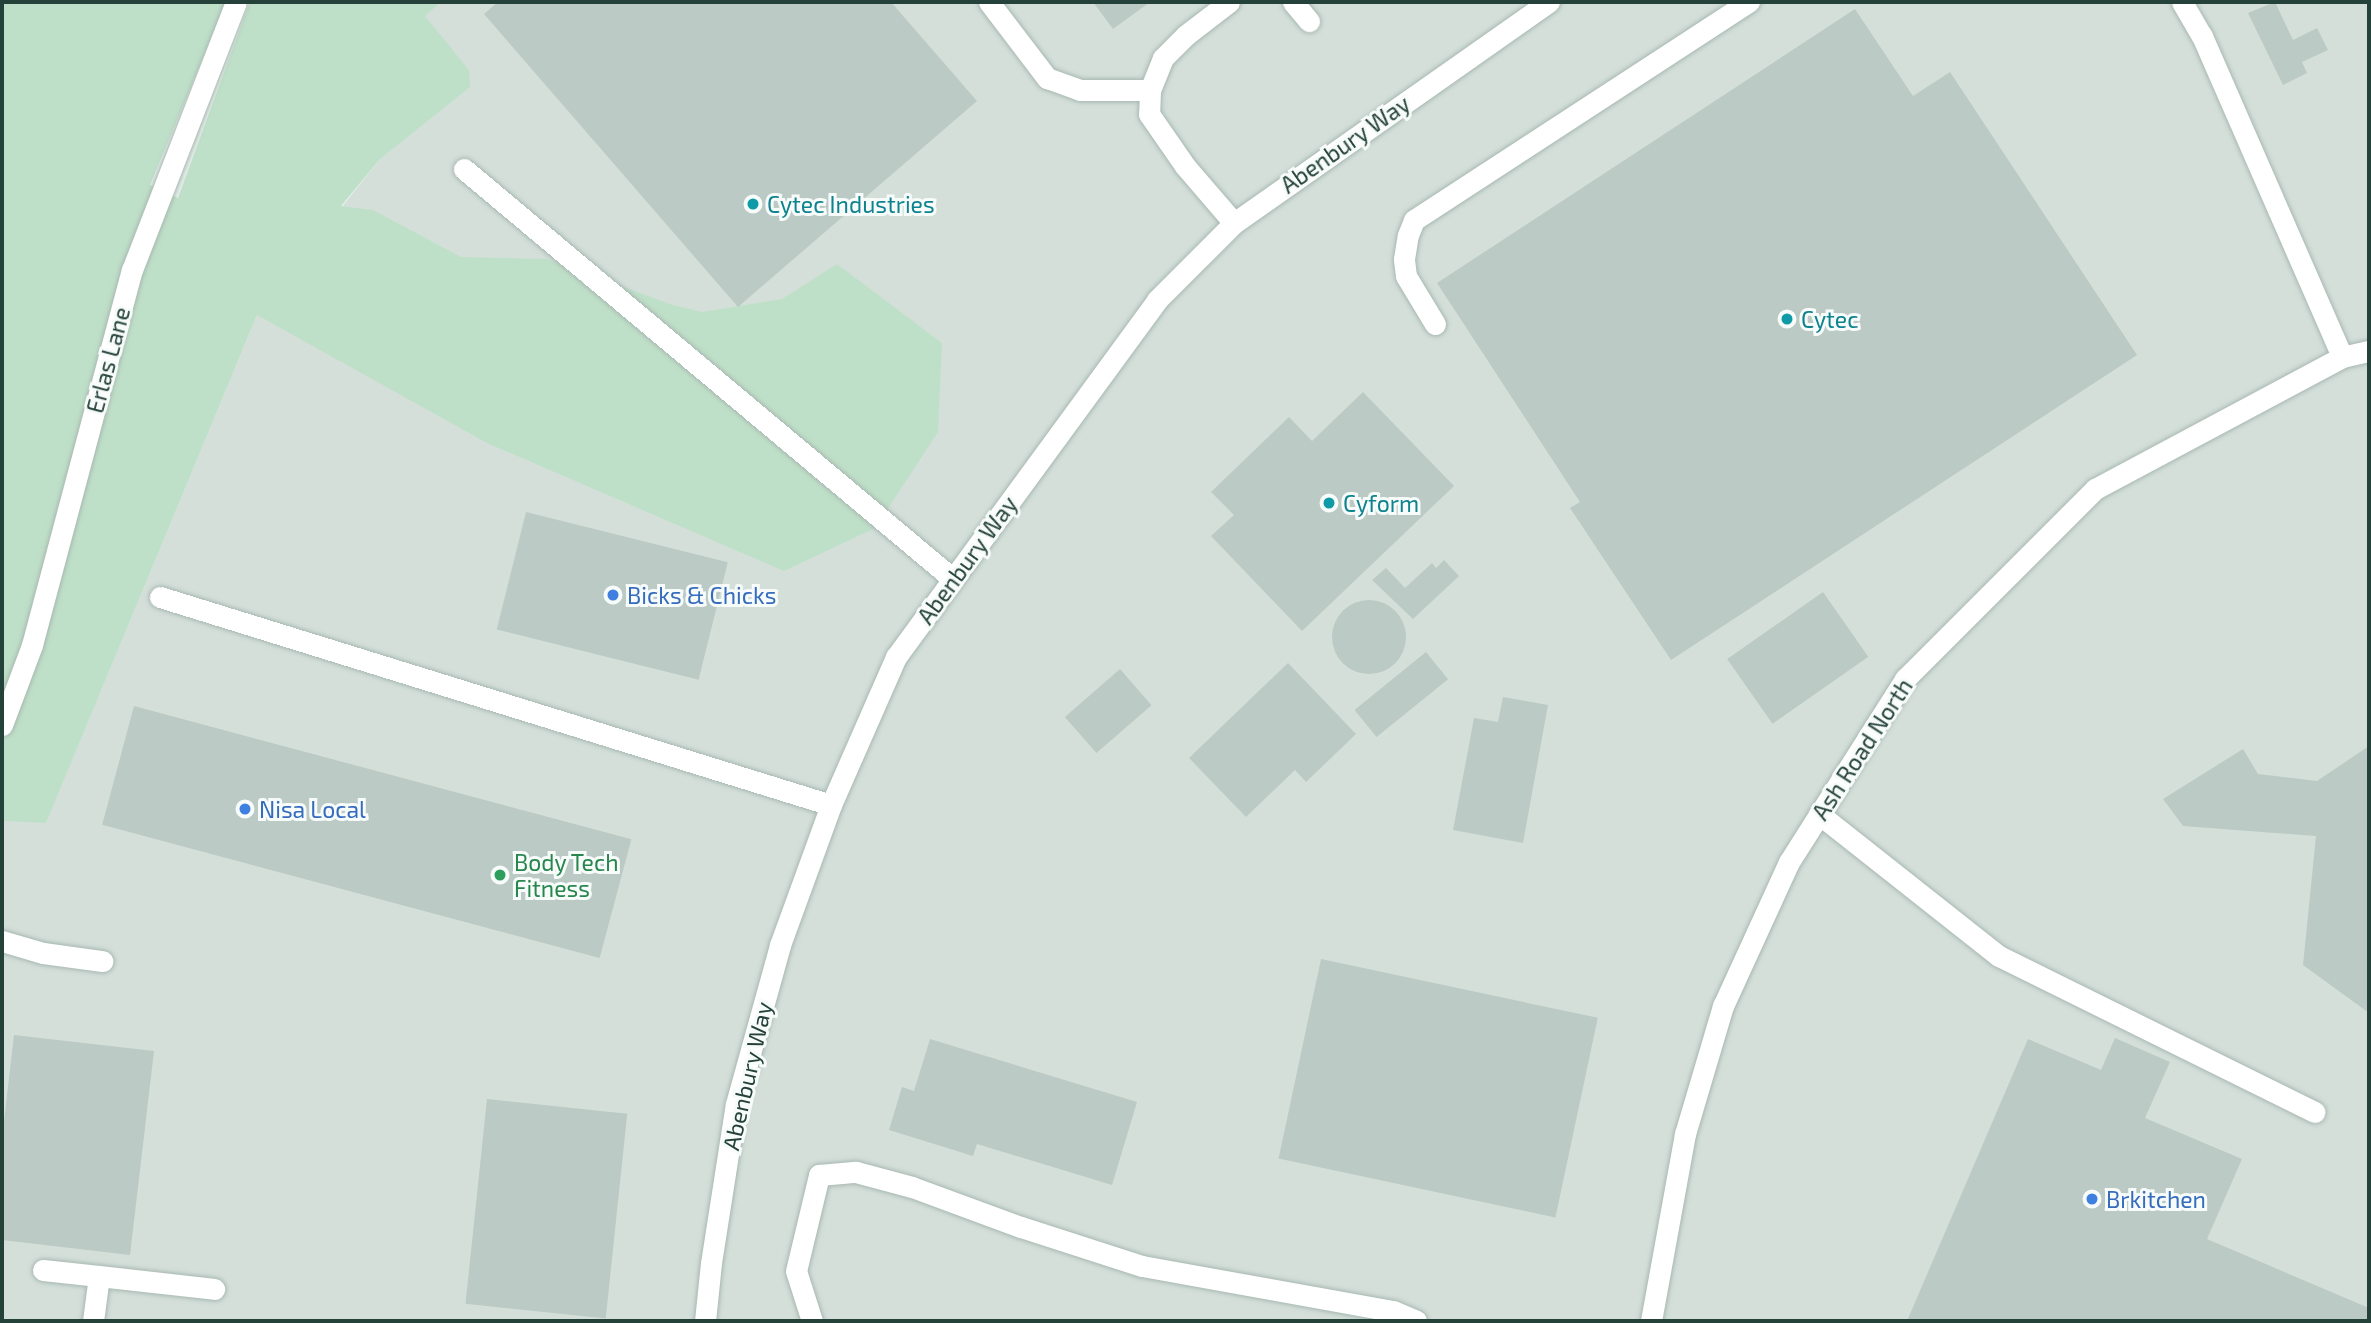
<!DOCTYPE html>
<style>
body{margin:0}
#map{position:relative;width:2371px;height:1323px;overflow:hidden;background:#e6efeb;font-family:"Exo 2",sans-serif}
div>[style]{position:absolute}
.built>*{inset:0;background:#d4dfda}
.green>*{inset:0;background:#bfe0c8}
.building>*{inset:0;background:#bbcac4;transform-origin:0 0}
.round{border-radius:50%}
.roads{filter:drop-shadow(0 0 2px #a8b8b2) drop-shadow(0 0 2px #a8b8b2)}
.minor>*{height:21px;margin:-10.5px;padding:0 10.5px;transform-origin:10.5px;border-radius:10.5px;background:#fff}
.dots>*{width:19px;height:19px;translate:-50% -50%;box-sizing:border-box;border:4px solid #f7fbf9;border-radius:50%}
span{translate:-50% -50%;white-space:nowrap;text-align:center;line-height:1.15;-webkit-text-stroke:6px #f7fbf9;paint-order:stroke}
.street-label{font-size:23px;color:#24423a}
.culture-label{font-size:23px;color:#0d838f}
.left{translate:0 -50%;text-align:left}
.shop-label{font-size:23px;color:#366cbe}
.leisure-label{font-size:23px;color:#27864d}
.frame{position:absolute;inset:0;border:4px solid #24423a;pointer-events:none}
</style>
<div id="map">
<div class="built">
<div style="clip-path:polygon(441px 2px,2369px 2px,2369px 1321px,2px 1321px,2px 821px,46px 822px,257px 315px,379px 160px,469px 87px,424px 16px)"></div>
</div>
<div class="green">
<div style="clip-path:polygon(2px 2px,226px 2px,150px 185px,178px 198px,250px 2px,441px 2px,425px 16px,469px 70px,470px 87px,379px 160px,341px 206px,373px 210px,461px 257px,546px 259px,673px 305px,702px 312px,782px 299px,837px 264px,942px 343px,938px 432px,875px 528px,784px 571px,487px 443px,257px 315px,46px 823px,2px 821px)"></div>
</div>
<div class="building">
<div style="clip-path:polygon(498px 2px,891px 2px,977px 101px,738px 307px,484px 14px)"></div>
<div style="clip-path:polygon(1093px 2px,1150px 2px,1113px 29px)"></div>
<div style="clip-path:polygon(2275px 2px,2293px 40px,2317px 28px,2328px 50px,2302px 62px,2307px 73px,2283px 85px,2248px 13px)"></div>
<div style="clip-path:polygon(1855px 9px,1913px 96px,1950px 72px,2137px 355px,1671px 660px,1570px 508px,1580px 502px,1437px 283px)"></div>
<div style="clip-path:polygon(1363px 392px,1454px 486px,1302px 631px,1211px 536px,1234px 515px,1211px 492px,1289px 417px,1312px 441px)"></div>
<div style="left:526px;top:512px;width:208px;height:121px;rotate:14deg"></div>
<div style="clip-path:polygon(1444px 560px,1459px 576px,1413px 619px,1372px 580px,1386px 568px,1405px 588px,1432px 563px,1436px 568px)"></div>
<div style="left:1823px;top:592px;width:79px;height:117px;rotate:55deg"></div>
<div class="round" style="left:1332px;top:600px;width:74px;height:74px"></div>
<div style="left:1426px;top:652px;width:35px;height:92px;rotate:51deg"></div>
<div style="clip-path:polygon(1288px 663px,1356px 734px,1306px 782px,1295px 770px,1246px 817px,1189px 758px)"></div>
<div style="left:1120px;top:669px;width:48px;height:73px;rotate:49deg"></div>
<div style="clip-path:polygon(1503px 697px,1548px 705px,1523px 843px,1453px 830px,1474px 718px,1498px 722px)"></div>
<div style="left:134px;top:706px;width:515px;height:123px;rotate:15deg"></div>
<div style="clip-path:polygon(2369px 746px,2369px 1013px,2303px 965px,2316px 836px,2183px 826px,2163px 799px,2243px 749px,2258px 774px,2317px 781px)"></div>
<div style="left:1321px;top:959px;width:283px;height:204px;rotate:12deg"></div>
<div style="clip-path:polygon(14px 1035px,154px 1051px,130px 1255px,2px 1240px,2px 1139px)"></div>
<div style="clip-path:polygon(2115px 1038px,2170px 1062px,2145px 1118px,2242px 1159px,2207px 1239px,2369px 1308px,2369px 1321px,1907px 1321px,2028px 1039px,2101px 1070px)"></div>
<div style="clip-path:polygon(930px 1039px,1137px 1102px,1112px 1185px,977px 1144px,973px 1156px,889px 1130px,902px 1087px,914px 1091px)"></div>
<div style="left:487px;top:1099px;width:141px;height:206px;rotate:6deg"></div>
</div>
<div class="roads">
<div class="minor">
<div style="left:989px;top:2px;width:96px;rotate:52.7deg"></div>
<div style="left:1047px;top:78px;width:35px;rotate:20deg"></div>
<div style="left:1080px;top:90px;width:70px"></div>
<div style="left:1229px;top:2px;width:54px;rotate:142.5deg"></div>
<div style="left:1186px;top:35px;width:33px;rotate:135deg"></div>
<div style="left:1163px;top:58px;width:35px;rotate:112deg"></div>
<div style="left:1150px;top:90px;width:24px;rotate:92deg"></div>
<div style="left:1149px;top:114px;width:63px;rotate:55.3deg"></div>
<div style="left:1185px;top:166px;width:75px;rotate:49.3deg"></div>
<div style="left:1293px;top:2px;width:25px;rotate:50deg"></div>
<div style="left:2182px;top:2px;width:39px;rotate:60deg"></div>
<div style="left:2202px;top:36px;width:350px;rotate:66.4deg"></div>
<div style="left:464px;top:169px;width:638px;rotate:39.98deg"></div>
<div style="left:1435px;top:324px;width:56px;rotate:-121.1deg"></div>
<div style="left:1406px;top:276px;width:17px;rotate:-97deg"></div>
<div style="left:1404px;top:259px;width:24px;rotate:-81deg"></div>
<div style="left:1408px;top:235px;width:16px;rotate:-68deg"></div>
<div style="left:1414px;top:220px;width:400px;rotate:-33.1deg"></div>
<div style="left:160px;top:597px;width:702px;rotate:17.22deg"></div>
<div style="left:2px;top:725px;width:85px;rotate:-69.4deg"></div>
<div style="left:32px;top:645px;width:388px;rotate:-75.1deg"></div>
<div style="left:132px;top:270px;width:287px;rotate:-68.8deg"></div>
<div style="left:1819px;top:814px;width:229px;rotate:38.3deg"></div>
<div style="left:1999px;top:956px;width:352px;rotate:26.3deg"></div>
<div style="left:2px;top:941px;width:43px;rotate:16.3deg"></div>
<div style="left:43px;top:953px;width:60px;rotate:7.7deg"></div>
<div style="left:43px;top:1270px;width:56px;rotate:6.1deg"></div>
<div style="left:93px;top:1321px;width:45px;rotate:-82.4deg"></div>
<div style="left:99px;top:1276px;width:116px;rotate:6.4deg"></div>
<div style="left:705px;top:1321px;width:58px;rotate:-84.1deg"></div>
<div style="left:711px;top:1263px;width:161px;rotate:-81.1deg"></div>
<div style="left:736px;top:1104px;width:165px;rotate:-74.5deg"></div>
<div style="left:780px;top:945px;width:149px;rotate:-70deg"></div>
<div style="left:831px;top:805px;width:162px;rotate:-66.3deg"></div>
<div style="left:896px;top:657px;width:442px;rotate:-53.8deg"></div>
<div style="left:1157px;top:300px;width:109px;rotate:-45deg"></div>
<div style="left:1234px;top:223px;width:385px;rotate:-35.1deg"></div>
<div style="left:812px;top:1321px;width:52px;rotate:-107.7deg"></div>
<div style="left:796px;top:1271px;width:99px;rotate:-76.5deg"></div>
<div style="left:819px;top:1175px;width:37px;rotate:-5deg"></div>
<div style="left:856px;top:1172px;width:58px;rotate:15deg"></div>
<div style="left:912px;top:1187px;width:116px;rotate:20.2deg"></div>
<div style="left:1021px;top:1227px;width:127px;rotate:17.9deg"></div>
<div style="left:1142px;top:1266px;width:255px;rotate:10.2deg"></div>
<div style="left:1393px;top:1311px;width:25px;rotate:23deg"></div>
<div style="left:1651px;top:1321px;width:190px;rotate:-79.7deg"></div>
<div style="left:1685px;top:1134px;width:134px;rotate:-73.5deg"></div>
<div style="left:1723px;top:1006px;width:158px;rotate:-65.4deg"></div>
<div style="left:1789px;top:862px;width:217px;rotate:-57.6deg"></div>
<div style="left:1905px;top:679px;width:269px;rotate:-45deg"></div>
<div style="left:2095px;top:489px;width:280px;rotate:-28.1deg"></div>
<div style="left:2342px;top:357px;width:28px;rotate:-13deg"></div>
</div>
</div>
<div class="dots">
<div style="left:753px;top:204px;background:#0f9aa8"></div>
<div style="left:1787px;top:319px;background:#0f9aa8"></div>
<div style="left:1329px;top:503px;background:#0f9aa8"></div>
<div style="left:613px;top:595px;background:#3f7fe0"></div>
<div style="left:245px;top:809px;background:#3f7fe0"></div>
<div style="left:500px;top:875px;background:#2e9e5b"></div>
<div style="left:2092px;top:1199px;background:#3f7fe0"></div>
</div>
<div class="street-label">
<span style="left:1345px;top:144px;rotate:-35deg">Abenbury Way</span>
<span style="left:108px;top:360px;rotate:-75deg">Erlas Lane</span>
<span style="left:967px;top:560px;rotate:-54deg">Abenbury Way</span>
<span style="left:1862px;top:749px;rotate:-57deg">Ash Road North</span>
<span style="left:747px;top:1076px;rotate:-77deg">Abenbury Way</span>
</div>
<div class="culture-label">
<span class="left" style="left:767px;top:204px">Cytec Industries</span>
<span class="left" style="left:1801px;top:319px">Cytec</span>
<span class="left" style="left:1343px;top:503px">Cyform</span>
</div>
<div class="shop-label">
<span class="left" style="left:627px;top:595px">Bicks &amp; Chicks</span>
<span class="left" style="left:259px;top:809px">Nisa Local</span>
<span class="left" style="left:2106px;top:1199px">Brkitchen</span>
</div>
<div class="leisure-label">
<span class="left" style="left:514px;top:875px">Body Tech<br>Fitness</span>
</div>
<div class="frame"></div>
</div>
